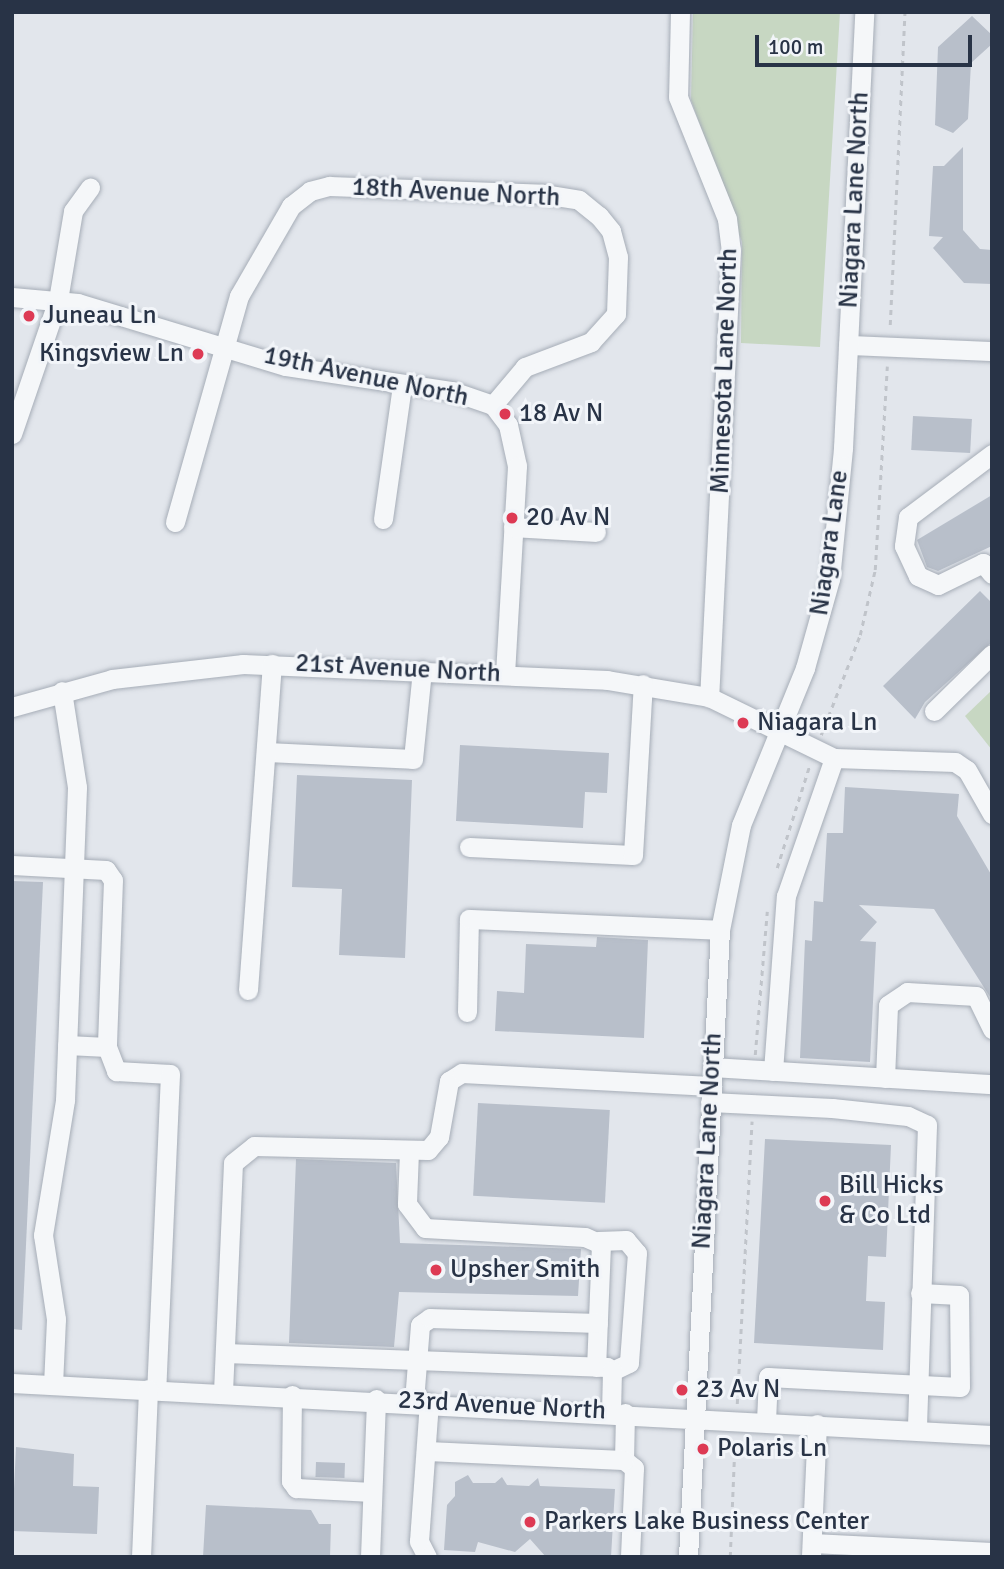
<!DOCTYPE html>
<style>
body{margin:0}
#map{position:relative;width:1004px;height:1569px;overflow:hidden;background:#e2e6ec;font-family:Signika,sans-serif}
div>[style]{position:absolute}
.green>*{inset:0;background:#c7d7c2}
.building>*{inset:0;background:#b8bfca;transform-origin:0 0}
.path>*{height:2.5px;margin-top:-1.25px;transform-origin:0;background:repeating-linear-gradient(90deg,#c0c4ca 0 5px,transparent 0 10px)}
.roads{filter:drop-shadow(0 0 2px #a6adb7) drop-shadow(0 0 2px #a6adb7)}
.minor>*{height:19px;margin:-9.5px;padding:0 9.5px;transform-origin:9.5px;border-radius:9.5px;background:#f5f7f9}
.dots>*{width:19px;height:19px;translate:-50% -50%;box-sizing:border-box;border:4px solid #f2f5f9;border-radius:50%}
span{translate:-50% -50%;white-space:nowrap;text-align:center;line-height:1.15;-webkit-text-stroke:6px #f2f5f9;paint-order:stroke}
.street-label{font-size:26px;color:#283346}
.poi-label{font-size:26px;color:#283346}
.left{translate:0 -50%;text-align:left}
.right{translate:-100% -50%;text-align:right}
.frame{position:absolute;inset:0;border:14px solid #283346;pointer-events:none}
.scale{position:absolute;left:755px;top:35px;width:217px;height:32px;box-sizing:border-box;border:4px solid #283346;border-top:0;padding-left:9px;font-size:21px;line-height:24px;white-space:nowrap;color:#283346;-webkit-text-stroke:5px #f2f5f9;paint-order:stroke}
</style>
<div id="map">
<div class="green">
<div style="clip-path:polygon(693px 12px,840px 12px,820px 347px,741px 343px,742px 242px,691px 100px)"></div>
<div style="clip-path:polygon(992px 690px,992px 750px,965px 716px)"></div>
</div>
<div class="building">
<div style="clip-path:polygon(972px 16px,992px 35px,992px 44px,971px 63px,968px 119px,953px 133px,935px 125px,938px 47px)"></div>
<div style="clip-path:polygon(963px 147px,963px 230px,980px 249px,992px 250px,992px 284px,964px 283px,933px 248px,943px 237px,929px 236px,933px 166px,944px 166px)"></div>
<div style="left:913px;top:416px;width:59px;height:34px;rotate:3deg"></div>
<div style="clip-path:polygon(992px 495px,992px 546px,938px 571px,927px 567px,917px 540px)"></div>
<div style="clip-path:polygon(980px 591px,992px 603px,992px 642px,925px 702px,915px 719px,883px 686px)"></div>
<div style="clip-path:polygon(460px 745px,609px 753px,607px 793px,585px 792px,583px 828px,456px 821px)"></div>
<div style="clip-path:polygon(297px 775px,412px 780px,405px 958px,339px 955px,342px 889px,292px 887px)"></div>
<div style="clip-path:polygon(845px 787px,959px 794px,957px 816px,992px 876px,992px 1000px,934px 909px,859px 905px,877px 922px,860px 941px,876px 942px,870px 1062px,800px 1058px,805px 940px,812px 941px,814px 901px,823px 902px,827px 833px,843px 833px)"></div>
<div style="clip-path:polygon(12px 881px,43px 882px,22px 1330px,12px 1329px)"></div>
<div style="clip-path:polygon(597px 937px,648px 940px,644px 1038px,495px 1031px,497px 991px,524px 993px,526px 944px,596px 947px)"></div>
<div style="left:478px;top:1103px;width:132px;height:93px;rotate:3deg"></div>
<div style="clip-path:polygon(765px 1139px,891px 1145px,886px 1257px,868px 1256px,866px 1301px,885px 1302px,883px 1350px,754px 1343px)"></div>
<div style="clip-path:polygon(296px 1159px,396px 1163px,400px 1243px,581px 1249px,578px 1296px,399px 1292px,394px 1347px,289px 1343px)"></div>
<div style="clip-path:polygon(16px 1447px,74px 1454px,73px 1486px,99px 1487px,97px 1534px,12px 1531px)"></div>
<div style="left:316px;top:1462px;width:29px;height:15px;rotate:2deg"></div>
<div style="clip-path:polygon(468px 1475px,473px 1483px,495px 1483px,502px 1477px,507px 1485px,529px 1486px,538px 1478px,540px 1486px,615px 1489px,611px 1557px,546px 1557px,530px 1539px,515px 1552px,478px 1542px,475px 1552px,444px 1550px,447px 1505px,455px 1496px,455px 1482px)"></div>
<div style="clip-path:polygon(206px 1505px,311px 1510px,319px 1524px,331px 1524px,330px 1557px,203px 1557px)"></div>
</div>
<div class="path">
<div style="left:890px;top:325px;width:313px;rotate:-87.3deg"></div>
<div style="left:821px;top:735px;width:107px;rotate:-68.7deg"></div>
<div style="left:860px;top:635px;width:67px;rotate:-77deg"></div>
<div style="left:875px;top:570px;width:204px;rotate:-86.6deg"></div>
<div style="left:777px;top:868px;width:109px;rotate:-72.4deg"></div>
<div style="left:755px;top:1055px;width:144px;rotate:-85.2deg"></div>
<div style="left:737px;top:1404px;width:283px;rotate:-87deg"></div>
<div style="left:730px;top:1557px;width:118px;rotate:-87.6deg"></div>
</div>
<div class="roads">
<div class="minor">
<div style="left:680px;top:12px;width:85px;rotate:91.3deg"></div>
<div style="left:678px;top:97px;width:131px;rotate:68.1deg"></div>
<div style="left:727px;top:219px;width:31px;rotate:83deg"></div>
<div style="left:731px;top:250px;width:448px;rotate:92.8deg"></div>
<div style="left:12px;top:297px;width:66px;rotate:5.2deg"></div>
<div style="left:78px;top:303px;width:217px;rotate:16.9deg"></div>
<div style="left:286px;top:366px;width:168px;rotate:8.6deg"></div>
<div style="left:452px;top:391px;width:43px;rotate:18.9deg"></div>
<div style="left:493px;top:405px;width:25px;rotate:53deg"></div>
<div style="left:508px;top:425px;width:42px;rotate:77.6deg"></div>
<div style="left:517px;top:466px;width:208px;rotate:93.3deg"></div>
<div style="left:848px;top:345px;width:144px;rotate:2.4deg"></div>
<div style="left:12px;top:434px;width:142px;rotate:-71.1deg"></div>
<div style="left:58px;top:300px;width:90px;rotate:-80.4deg"></div>
<div style="left:73px;top:211px;width:29px;rotate:-54deg"></div>
<div style="left:992px;top:454px;width:105px;rotate:143.1deg"></div>
<div style="left:908px;top:517px;width:29px;rotate:98deg"></div>
<div style="left:904px;top:546px;width:33px;rotate:65deg"></div>
<div style="left:918px;top:576px;width:22px;rotate:24deg"></div>
<div style="left:938px;top:585px;width:50px;rotate:-26.1deg"></div>
<div style="left:983px;top:563px;width:14px;rotate:51deg"></div>
<div style="left:383px;top:519px;width:135px;rotate:-81.9deg"></div>
<div style="left:175px;top:522px;width:235px;rotate:-74.2deg"></div>
<div style="left:239px;top:296px;width:104px;rotate:-60deg"></div>
<div style="left:291px;top:206px;width:24px;rotate:-38deg"></div>
<div style="left:310px;top:191px;width:20px;rotate:-15deg"></div>
<div style="left:329px;top:186px;width:214px;rotate:2.1deg"></div>
<div style="left:543px;top:194px;width:36px;rotate:9deg"></div>
<div style="left:579px;top:200px;width:26px;rotate:39deg"></div>
<div style="left:599px;top:216px;width:19px;rotate:51deg"></div>
<div style="left:611px;top:231px;width:27px;rotate:75deg"></div>
<div style="left:618px;top:257px;width:57px;rotate:92deg"></div>
<div style="left:616px;top:314px;width:38px;rotate:132deg"></div>
<div style="left:591px;top:342px;width:71px;rotate:159.3deg"></div>
<div style="left:525px;top:367px;width:50px;rotate:130.1deg"></div>
<div style="left:513px;top:527px;width:83px;rotate:3.4deg"></div>
<div style="left:12px;top:707px;width:104px;rotate:-15.6deg"></div>
<div style="left:112px;top:679px;width:132px;rotate:-6.5deg"></div>
<div style="left:243px;top:664px;width:364px;rotate:2.5deg"></div>
<div style="left:607px;top:680px;width:103px;rotate:9.5deg"></div>
<div style="left:709px;top:697px;width:139px;rotate:26deg"></div>
<div style="left:834px;top:758px;width:121px;rotate:1.9deg"></div>
<div style="left:955px;top:762px;width:14px;rotate:34deg"></div>
<div style="left:967px;top:770px;width:51px;rotate:60.4deg"></div>
<div style="left:934px;top:711px;width:81px;rotate:-44.5deg"></div>
<div style="left:266px;top:752px;width:147px;rotate:2.7deg"></div>
<div style="left:413px;top:759px;width:89px;rotate:-84.2deg"></div>
<div style="left:469px;top:847px;width:164px;rotate:2.8deg"></div>
<div style="left:633px;top:855px;width:171px;rotate:-86.7deg"></div>
<div style="left:12px;top:865px;width:94px;rotate:3deg"></div>
<div style="left:106px;top:870px;width:12px;rotate:55deg"></div>
<div style="left:113px;top:880px;width:167px;rotate:92.1deg"></div>
<div style="left:107px;top:1047px;width:40px;rotate:-177.1deg"></div>
<div style="left:248px;top:990px;width:327px;rotate:-85.8deg"></div>
<div style="left:467px;top:1012px;width:93px;rotate:-88.8deg"></div>
<div style="left:469px;top:919px;width:251px;rotate:2.5deg"></div>
<div style="left:107px;top:1047px;width:26px;rotate:69deg"></div>
<div style="left:116px;top:1071px;width:54px;rotate:3.2deg"></div>
<div style="left:170px;top:1074px;width:315px;rotate:92.5deg"></div>
<div style="left:712px;top:1067px;width:281px;rotate:3.5deg"></div>
<div style="left:773px;top:1071px;width:175px;rotate:-85.8deg"></div>
<div style="left:786px;top:896px;width:146px;rotate:-70.8deg"></div>
<div style="left:885px;top:1078px;width:73px;rotate:-87.6deg"></div>
<div style="left:888px;top:1005px;width:23px;rotate:-34deg"></div>
<div style="left:907px;top:992px;width:69px;rotate:3.3deg"></div>
<div style="left:976px;top:996px;width:37px;rotate:64deg"></div>
<div style="left:710px;top:1102px;width:122px;rotate:2.8deg"></div>
<div style="left:832px;top:1108px;width:76px;rotate:6deg"></div>
<div style="left:908px;top:1116px;width:21px;rotate:25deg"></div>
<div style="left:927px;top:1125px;width:304px;rotate:91.9deg"></div>
<div style="left:409px;top:1151px;width:53px;rotate:92.2deg"></div>
<div style="left:407px;top:1204px;width:30px;rotate:53deg"></div>
<div style="left:425px;top:1228px;width:160px;rotate:3.2deg"></div>
<div style="left:585px;top:1237px;width:17px;rotate:24deg"></div>
<div style="left:601px;top:1244px;width:123px;rotate:92.3deg"></div>
<div style="left:598px;top:1241px;width:28px;rotate:-2deg"></div>
<div style="left:626px;top:1240px;width:17px;rotate:50deg"></div>
<div style="left:637px;top:1253px;width:110px;rotate:94.2deg"></div>
<div style="left:629px;top:1363px;width:19px;rotate:155deg"></div>
<div style="left:225px;top:1353px;width:382px;rotate:2.1deg"></div>
<div style="left:607px;top:1367px;width:6px;rotate:39deg"></div>
<div style="left:612px;top:1371px;width:41px;rotate:91.4deg"></div>
<div style="left:12px;top:1383px;width:981px;rotate:3.04deg"></div>
<div style="left:53px;top:1385px;width:66px;rotate:-87.4deg"></div>
<div style="left:56px;top:1319px;width:85px;rotate:-98.8deg"></div>
<div style="left:43px;top:1235px;width:137px;rotate:-80.7deg"></div>
<div style="left:65px;top:1100px;width:313px;rotate:-87.8deg"></div>
<div style="left:77px;top:787px;width:97px;rotate:-98.9deg"></div>
<div style="left:223px;top:1392px;width:229px;rotate:-87.5deg"></div>
<div style="left:233px;top:1163px;width:27px;rotate:-39deg"></div>
<div style="left:254px;top:1146px;width:174px;rotate:1.3deg"></div>
<div style="left:428px;top:1150px;width:17px;rotate:-50deg"></div>
<div style="left:439px;top:1137px;width:57px;rotate:-79.9deg"></div>
<div style="left:449px;top:1081px;width:15px;rotate:-32deg"></div>
<div style="left:462px;top:1073px;width:249px;rotate:3deg"></div>
<div style="left:292px;top:1395px;width:86px;rotate:90.7deg"></div>
<div style="left:291px;top:1481px;width:9px;rotate:54deg"></div>
<div style="left:296px;top:1488px;width:76px;rotate:3deg"></div>
<div style="left:414px;top:1401px;width:76px;rotate:-85.5deg"></div>
<div style="left:420px;top:1325px;width:12px;rotate:-35deg"></div>
<div style="left:430px;top:1318px;width:168px;rotate:1.7deg"></div>
<div style="left:625px;top:1413px;width:47px;rotate:91.2deg"></div>
<div style="left:624px;top:1460px;width:13px;rotate:39deg"></div>
<div style="left:634px;top:1468px;width:89px;rotate:92.6deg"></div>
<div style="left:766px;top:1421px;width:44px;rotate:-87.4deg"></div>
<div style="left:768px;top:1377px;width:192px;rotate:3deg"></div>
<div style="left:960px;top:1387px;width:92px;rotate:-90.6deg"></div>
<div style="left:959px;top:1295px;width:39px;rotate:-177deg"></div>
<div style="left:426px;top:1451px;width:198px;rotate:2.6deg"></div>
<div style="left:812px;top:1543px;width:180px;rotate:2.9deg"></div>
<div style="left:811px;top:1556px;width:132px;rotate:-87.4deg"></div>
<div style="left:141px;top:1557px;width:168px;rotate:-87.6deg"></div>
<div style="left:370px;top:1557px;width:158px;rotate:-87.8deg"></div>
<div style="left:427px;top:1557px;width:18px;rotate:-117deg"></div>
<div style="left:419px;top:1541px;width:139px;rotate:-85.9deg"></div>
<div style="left:688px;top:1557px;width:628px;rotate:-87.08deg"></div>
<div style="left:720px;top:930px;width:107px;rotate:-78.7deg"></div>
<div style="left:741px;top:825px;width:170px;rotate:-67.8deg"></div>
<div style="left:805px;top:668px;width:92px;rotate:-74.3deg"></div>
<div style="left:830px;top:579px;width:132px;rotate:-84.3deg"></div>
<div style="left:843px;top:448px;width:437px;rotate:-87.2deg"></div>
</div>
</div>
<div class="dots">
<div style="left:29px;top:316px;background:#dd3a54"></div>
<div style="left:198px;top:354px;background:#dd3a54"></div>
<div style="left:505px;top:414px;background:#dd3a54"></div>
<div style="left:512px;top:518px;background:#dd3a54"></div>
<div style="left:743px;top:723px;background:#dd3a54"></div>
<div style="left:825px;top:1201px;background:#dd3a54"></div>
<div style="left:436px;top:1270px;background:#dd3a54"></div>
<div style="left:682px;top:1390px;background:#dd3a54"></div>
<div style="left:703px;top:1449px;background:#dd3a54"></div>
<div style="left:530px;top:1522px;background:#dd3a54"></div>
</div>
<div class="street-label">
<span style="left:456px;top:193px;rotate:3deg">18th Avenue North</span>
<span style="left:855px;top:200px;rotate:-87deg">Niagara Lane North</span>
<span style="left:725px;top:371px;rotate:-88deg">Minnesota Lane North</span>
<span style="left:366px;top:377px;rotate:12deg">19th Avenue North</span>
<span style="left:830px;top:543px;rotate:-82deg">Niagara Lane</span>
<span style="left:398px;top:669px;rotate:3deg">21st Avenue North</span>
<span style="left:708px;top:1141px;rotate:-87deg">Niagara Lane North</span>
<span style="left:502px;top:1406px;rotate:3deg">23rd Avenue North</span>
</div>
<div class="poi-label">
<span class="left" style="left:43px;top:316px">Juneau Ln</span>
<span class="right" style="left:184px;top:354px">Kingsview Ln</span>
<span class="left" style="left:519px;top:414px">18 Av N</span>
<span class="left" style="left:526px;top:518px">20 Av N</span>
<span class="left" style="left:757px;top:723px">Niagara Ln</span>
<span class="left" style="left:839px;top:1201px">Bill Hicks<br>&amp; Co Ltd</span>
<span class="left" style="left:450px;top:1270px">Upsher Smith</span>
<span class="left" style="left:696px;top:1390px">23 Av N</span>
<span class="left" style="left:717px;top:1449px">Polaris Ln</span>
<span class="left" style="left:544px;top:1522px">Parkers Lake Business Center</span>
</div>
<div class="frame"></div>
<div class="scale">100 m</div>
</div>
